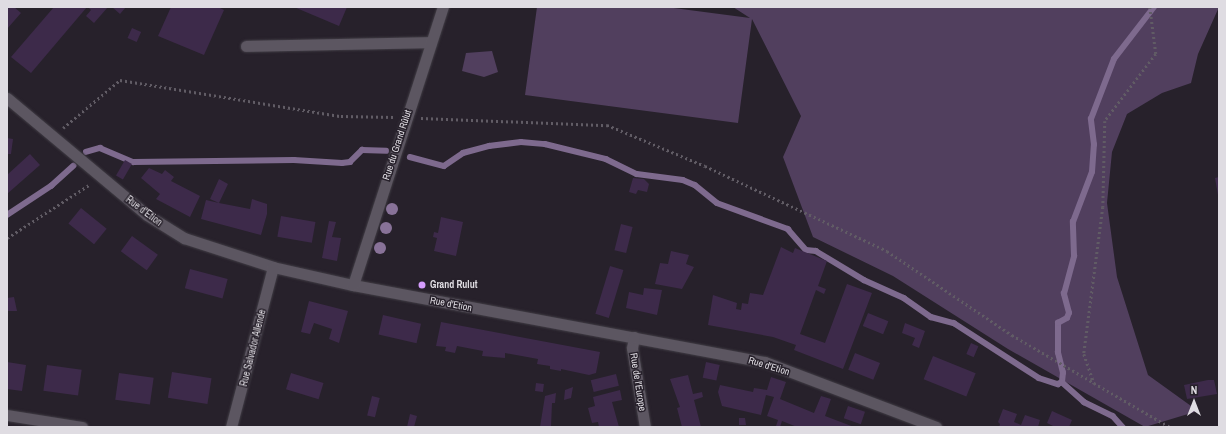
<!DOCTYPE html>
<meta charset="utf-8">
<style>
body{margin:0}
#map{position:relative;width:1226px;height:434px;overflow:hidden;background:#27212b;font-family:"Archivo Narrow",sans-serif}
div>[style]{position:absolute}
.green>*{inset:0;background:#513f5e}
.stream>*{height:5.5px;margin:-2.75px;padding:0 2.75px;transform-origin:2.75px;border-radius:2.75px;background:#7e6a8e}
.building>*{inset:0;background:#3d2a4a;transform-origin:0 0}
.path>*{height:2.5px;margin-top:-1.25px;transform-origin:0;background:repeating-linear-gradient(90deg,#615c65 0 2px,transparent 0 5px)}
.roads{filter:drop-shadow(0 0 1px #413d45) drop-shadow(0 0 1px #413d45)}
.service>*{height:11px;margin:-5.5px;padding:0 5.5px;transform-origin:5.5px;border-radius:5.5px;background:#5c5661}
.minor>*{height:11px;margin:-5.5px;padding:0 5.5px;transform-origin:5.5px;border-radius:5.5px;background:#5c5661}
.trees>*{width:12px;height:12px;margin:-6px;border-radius:50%;background:#887298}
.dots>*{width:11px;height:11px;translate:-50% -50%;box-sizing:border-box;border:2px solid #27212b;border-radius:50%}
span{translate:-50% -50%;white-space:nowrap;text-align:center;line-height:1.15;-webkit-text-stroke:3px #27212b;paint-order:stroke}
.street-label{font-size:10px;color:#dfdce2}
.poi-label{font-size:10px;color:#dfdce2;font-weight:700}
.left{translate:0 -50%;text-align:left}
.frame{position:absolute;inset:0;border:8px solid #dfdce2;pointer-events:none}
.north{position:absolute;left:1174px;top:382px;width:40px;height:40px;-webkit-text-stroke:3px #27212b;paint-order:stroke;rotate:0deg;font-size:11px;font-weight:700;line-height:16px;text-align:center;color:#dfdce2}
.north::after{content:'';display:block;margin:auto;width:14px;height:18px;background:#dfdce2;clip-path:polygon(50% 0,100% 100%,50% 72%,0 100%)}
</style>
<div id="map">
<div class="green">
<div style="clip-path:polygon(537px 7px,666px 7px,750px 18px,733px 7px,1219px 7px,1198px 54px,1191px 83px,1162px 93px,1127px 114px,1112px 152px,1107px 203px,1117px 277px,1148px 375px,1198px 411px,1145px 427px,1008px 349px,893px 276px,813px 237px,783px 157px,801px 116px,752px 19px,738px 123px,525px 95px)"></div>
<div style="clip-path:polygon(492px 51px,498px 72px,484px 77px,462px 71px,466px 53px)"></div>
</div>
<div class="stream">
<div style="left:86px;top:152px;width:15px;rotate:-16deg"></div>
<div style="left:100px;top:148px;width:36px;rotate:23deg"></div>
<div style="left:133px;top:162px;width:161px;rotate:-0.7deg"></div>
<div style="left:294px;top:160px;width:48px;rotate:3.6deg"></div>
<div style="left:342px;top:163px;width:8px;rotate:-7deg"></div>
<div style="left:350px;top:162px;width:17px;rotate:-45deg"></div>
<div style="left:362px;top:150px;width:24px;rotate:2deg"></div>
<div style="left:410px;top:157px;width:35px;rotate:15deg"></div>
<div style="left:444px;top:166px;width:23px;rotate:-34deg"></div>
<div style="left:463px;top:153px;width:27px;rotate:-15deg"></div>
<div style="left:489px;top:146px;width:32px;rotate:-7deg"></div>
<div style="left:521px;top:142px;width:24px;rotate:5deg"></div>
<div style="left:545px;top:144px;width:63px;rotate:13.8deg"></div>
<div style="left:606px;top:159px;width:34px;rotate:26deg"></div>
<div style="left:637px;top:174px;width:46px;rotate:7.4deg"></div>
<div style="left:683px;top:180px;width:13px;rotate:23deg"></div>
<div style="left:695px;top:185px;width:28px;rotate:39deg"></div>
<div style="left:717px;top:203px;width:76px;rotate:20.1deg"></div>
<div style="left:788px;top:229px;width:28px;rotate:49deg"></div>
<div style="left:806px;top:250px;width:10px;rotate:6deg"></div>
<div style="left:816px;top:251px;width:56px;rotate:31.1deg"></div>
<div style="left:864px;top:280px;width:44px;rotate:24.2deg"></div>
<div style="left:904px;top:298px;width:33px;rotate:35deg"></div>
<div style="left:931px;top:317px;width:24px;rotate:15deg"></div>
<div style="left:954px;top:323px;width:101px;rotate:32.9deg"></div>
<div style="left:1039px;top:378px;width:20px;rotate:18deg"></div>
<div style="left:1058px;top:384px;width:4px;rotate:-27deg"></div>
<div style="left:7px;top:215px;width:53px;rotate:-33.4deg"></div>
<div style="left:51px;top:186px;width:30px;rotate:-42deg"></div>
<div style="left:1062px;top:382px;width:9px;rotate:-84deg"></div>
<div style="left:1063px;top:373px;width:21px;rotate:-104deg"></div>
<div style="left:1058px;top:353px;width:30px;rotate:-90deg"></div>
<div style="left:1058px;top:323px;width:10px;rotate:-29deg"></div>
<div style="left:1067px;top:318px;width:5px;rotate:-68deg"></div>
<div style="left:1069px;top:313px;width:20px;rotate:-105deg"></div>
<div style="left:1064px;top:294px;width:39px;rotate:-75deg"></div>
<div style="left:1074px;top:256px;width:34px;rotate:-92deg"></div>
<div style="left:1073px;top:222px;width:53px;rotate:-69.2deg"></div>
<div style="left:1092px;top:172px;width:27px;rotate:-86deg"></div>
<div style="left:1094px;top:145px;width:26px;rotate:-97deg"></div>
<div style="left:1091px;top:119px;width:64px;rotate:-69deg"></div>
<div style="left:1114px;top:59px;width:66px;rotate:-52.4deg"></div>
<div style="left:1062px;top:382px;width:30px;rotate:42deg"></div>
<div style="left:1084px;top:402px;width:32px;rotate:26deg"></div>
<div style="left:1113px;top:416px;width:15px;rotate:48deg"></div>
</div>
<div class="building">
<div style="clip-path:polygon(7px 7px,14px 7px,21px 13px,7px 29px)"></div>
<div style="clip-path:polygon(54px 7px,87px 7px,31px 73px,11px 57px)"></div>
<div style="clip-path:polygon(88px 7px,108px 7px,94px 23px,86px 16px,91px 10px)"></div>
<div style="clip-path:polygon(112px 7px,126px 7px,120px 14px)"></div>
<div style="clip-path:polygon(171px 7px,218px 7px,224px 10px,204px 55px,158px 36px)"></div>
<div style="clip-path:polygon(294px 7px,347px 7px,339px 26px)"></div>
<div style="left:132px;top:28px;width:10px;height:11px;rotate:24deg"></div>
<div style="clip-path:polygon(7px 138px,13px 139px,11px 154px,7px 154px)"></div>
<div style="clip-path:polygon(30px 154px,40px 165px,7px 194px,7px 175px)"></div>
<div style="left:125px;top:160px;width:8px;height:18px;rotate:30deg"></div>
<div style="clip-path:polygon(149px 168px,162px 174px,165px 170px,174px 177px,171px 181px,200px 196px,190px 217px,156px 199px,160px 194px,141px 178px)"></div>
<div style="clip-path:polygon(1219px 177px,1219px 195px,1218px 195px,1215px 178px)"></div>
<div style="clip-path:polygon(633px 178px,644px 179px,649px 184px,647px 192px,638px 190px,636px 194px,629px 192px)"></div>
<div style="clip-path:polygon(219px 179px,228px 184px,219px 203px,250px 209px,252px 199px,267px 204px,267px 214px,261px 235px,201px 219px,206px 200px,219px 203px,210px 199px)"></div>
<div style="left:81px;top:208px;width:33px;height:20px;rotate:39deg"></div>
<div style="left:281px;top:216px;width:35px;height:21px;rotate:10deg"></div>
<div style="clip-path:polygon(441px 217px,463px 222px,456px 256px,434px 251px,437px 238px,433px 237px,434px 232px,438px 233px)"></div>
<div style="clip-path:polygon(329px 221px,336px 222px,332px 237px,341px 238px,337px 261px,322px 258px)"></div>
<div style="left:621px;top:224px;width:12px;height:27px;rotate:14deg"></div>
<div style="left:132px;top:236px;width:32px;height:19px;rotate:36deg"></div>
<div style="clip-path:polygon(781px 247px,793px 253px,795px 248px,827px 261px,818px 286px,826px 289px,824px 294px,816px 290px,800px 334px,825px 343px,847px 284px,872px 293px,843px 369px,794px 350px,796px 345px,773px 337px,708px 325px,713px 295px,737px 303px,736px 309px,741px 310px,742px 303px,748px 304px,750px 293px,763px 295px)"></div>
<div style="clip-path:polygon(671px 251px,689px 255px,686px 264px,694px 267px,682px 289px,655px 284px,660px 263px,668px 264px)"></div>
<div style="left:610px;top:266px;width:14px;height:50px;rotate:17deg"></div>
<div style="left:190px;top:269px;width:39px;height:20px;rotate:15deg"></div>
<div style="clip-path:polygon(644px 288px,662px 290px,657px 315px,626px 308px,629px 292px,643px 295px)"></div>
<div style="clip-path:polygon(14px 297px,17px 311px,7px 311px,7px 298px)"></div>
<div style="clip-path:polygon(309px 301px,348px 311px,339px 343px,329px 339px,332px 329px,314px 323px,310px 334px,301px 332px)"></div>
<div style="left:868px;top:313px;width:22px;height:14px;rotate:22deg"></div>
<div style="left:383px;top:315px;width:39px;height:20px;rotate:13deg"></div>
<div style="clip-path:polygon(441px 322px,600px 352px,596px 373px,589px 375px,561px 369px,561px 371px,550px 369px,550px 366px,537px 364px,538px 359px,505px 353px,505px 358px,482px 356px,483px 351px,457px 346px,455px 353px,445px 351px,446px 347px,436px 346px)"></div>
<div style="clip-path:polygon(905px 323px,925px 331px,919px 348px,912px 345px,915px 338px,902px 333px)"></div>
<div style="left:971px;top:343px;width:8px;height:12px;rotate:23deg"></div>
<div style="left:855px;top:353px;width:27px;height:18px;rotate:22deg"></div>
<div style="left:933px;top:356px;width:46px;height:25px;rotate:22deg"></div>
<div style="clip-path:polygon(7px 362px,26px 365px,22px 391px,7px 389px)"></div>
<div style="left:706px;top:362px;width:14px;height:16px;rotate:12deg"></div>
<div style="left:47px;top:365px;width:35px;height:26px;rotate:8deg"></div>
<div style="left:172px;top:372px;width:40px;height:26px;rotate:9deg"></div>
<div style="left:119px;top:373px;width:35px;height:27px;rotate:8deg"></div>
<div style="left:291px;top:373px;width:34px;height:17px;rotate:17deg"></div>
<div style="left:616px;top:374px;width:12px;height:26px;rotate:76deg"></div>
<div style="clip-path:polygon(688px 375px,693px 394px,702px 392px,703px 397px,694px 400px,701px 427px,682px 427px,677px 408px,680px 407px,670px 379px)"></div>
<div style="clip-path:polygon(771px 377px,786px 382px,780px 399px,814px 413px,821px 396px,831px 399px,825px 416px,854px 427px,797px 427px,782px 421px,780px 427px,771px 427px,776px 426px,778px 420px,767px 416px,774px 397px,766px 395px,761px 415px,722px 406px,718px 392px,720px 385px,753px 392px,754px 388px,767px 390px)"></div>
<div style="clip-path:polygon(1208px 380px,1214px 380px,1217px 394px,1187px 399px,1184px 385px)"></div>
<div style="left:536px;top:383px;width:8px;height:8px;rotate:7deg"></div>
<div style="clip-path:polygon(573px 387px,571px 398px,564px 400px,565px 390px)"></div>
<div style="clip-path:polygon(620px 390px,622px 400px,612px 402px,619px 427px,599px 427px,598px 422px,592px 423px,588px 408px,595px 406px,593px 397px)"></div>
<div style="clip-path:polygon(556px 393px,555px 403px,552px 403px,551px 427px,540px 427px,545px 396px)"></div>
<div style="left:372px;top:396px;width:8px;height:20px;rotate:14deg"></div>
<div style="left:848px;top:406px;width:18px;height:13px;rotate:19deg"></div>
<div style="clip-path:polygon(1003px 409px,1017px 414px,1014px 422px,1021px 425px,1025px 415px,1040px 420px,1038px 427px,999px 427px,1000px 424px,998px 422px)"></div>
<div style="clip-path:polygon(1052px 411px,1072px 420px,1069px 427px,1055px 427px,1047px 423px)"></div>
<div style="clip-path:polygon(410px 414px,417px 416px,414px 427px,407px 427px)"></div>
<div style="clip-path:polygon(739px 418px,745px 418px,746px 425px,739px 425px)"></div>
</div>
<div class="path">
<div style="left:1150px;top:7px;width:47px;rotate:82.7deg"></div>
<div style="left:1156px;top:54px;width:84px;rotate:127.3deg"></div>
<div style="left:1105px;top:121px;width:86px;rotate:91.3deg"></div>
<div style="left:1103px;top:207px;width:148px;rotate:97.4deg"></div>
<div style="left:1084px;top:354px;width:31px;rotate:71deg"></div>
<div style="left:1094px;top:383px;width:88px;rotate:30.1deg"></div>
<div style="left:421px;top:118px;width:186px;rotate:2.2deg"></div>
<div style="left:607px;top:125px;width:106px;rotate:22.7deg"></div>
<div style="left:705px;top:166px;width:201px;rotate:25deg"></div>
<div style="left:887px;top:251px;width:151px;rotate:33.9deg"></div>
<div style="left:1012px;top:335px;width:95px;rotate:30.3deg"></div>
<div style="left:63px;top:128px;width:75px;rotate:-40.1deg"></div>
<div style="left:120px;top:80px;width:224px;rotate:9.3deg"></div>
<div style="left:341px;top:116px;width:53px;rotate:1.1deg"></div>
<div style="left:7px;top:238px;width:98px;rotate:-32.9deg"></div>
</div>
<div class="roads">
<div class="service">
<div style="left:246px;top:46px;width:185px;rotate:-1.2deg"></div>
</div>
<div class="minor">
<div style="left:7px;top:98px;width:182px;rotate:39.9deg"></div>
<div style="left:147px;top:215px;width:44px;rotate:31.9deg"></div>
<div style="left:184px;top:238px;width:94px;rotate:18deg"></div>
<div style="left:273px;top:267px;width:82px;rotate:12.7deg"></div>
<div style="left:353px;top:285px;width:419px;rotate:10.6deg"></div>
<div style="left:765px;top:362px;width:183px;rotate:20.8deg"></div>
<div style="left:353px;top:285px;width:292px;rotate:-72.1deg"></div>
<div style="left:634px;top:337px;width:11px;rotate:100deg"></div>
<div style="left:632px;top:348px;width:80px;rotate:80.7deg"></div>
<div style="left:7px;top:415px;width:76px;rotate:9.1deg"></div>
<div style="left:231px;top:427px;width:165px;rotate:-75.3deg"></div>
</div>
</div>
<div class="trees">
<div style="left:392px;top:209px"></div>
<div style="left:386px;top:228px"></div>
<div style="left:380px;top:248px"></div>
</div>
<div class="dots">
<div style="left:422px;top:285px;background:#d49cfc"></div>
</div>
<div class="street-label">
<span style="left:397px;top:145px;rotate:-72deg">Rue du Grand Rûlut</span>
<span style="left:144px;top:211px;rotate:37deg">Rue d'Etion</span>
<span style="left:451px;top:304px;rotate:11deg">Rue d'Etion</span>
<span style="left:253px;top:348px;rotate:-76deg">Rue Salvador Allende</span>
<span style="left:769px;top:366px;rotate:17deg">Rue d'Etion</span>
<span style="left:638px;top:382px;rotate:81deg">Rue de l'Europe</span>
</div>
<div class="poi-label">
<span class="left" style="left:430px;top:285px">Grand Rulut</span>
</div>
<div class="frame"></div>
<div class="north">N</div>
</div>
